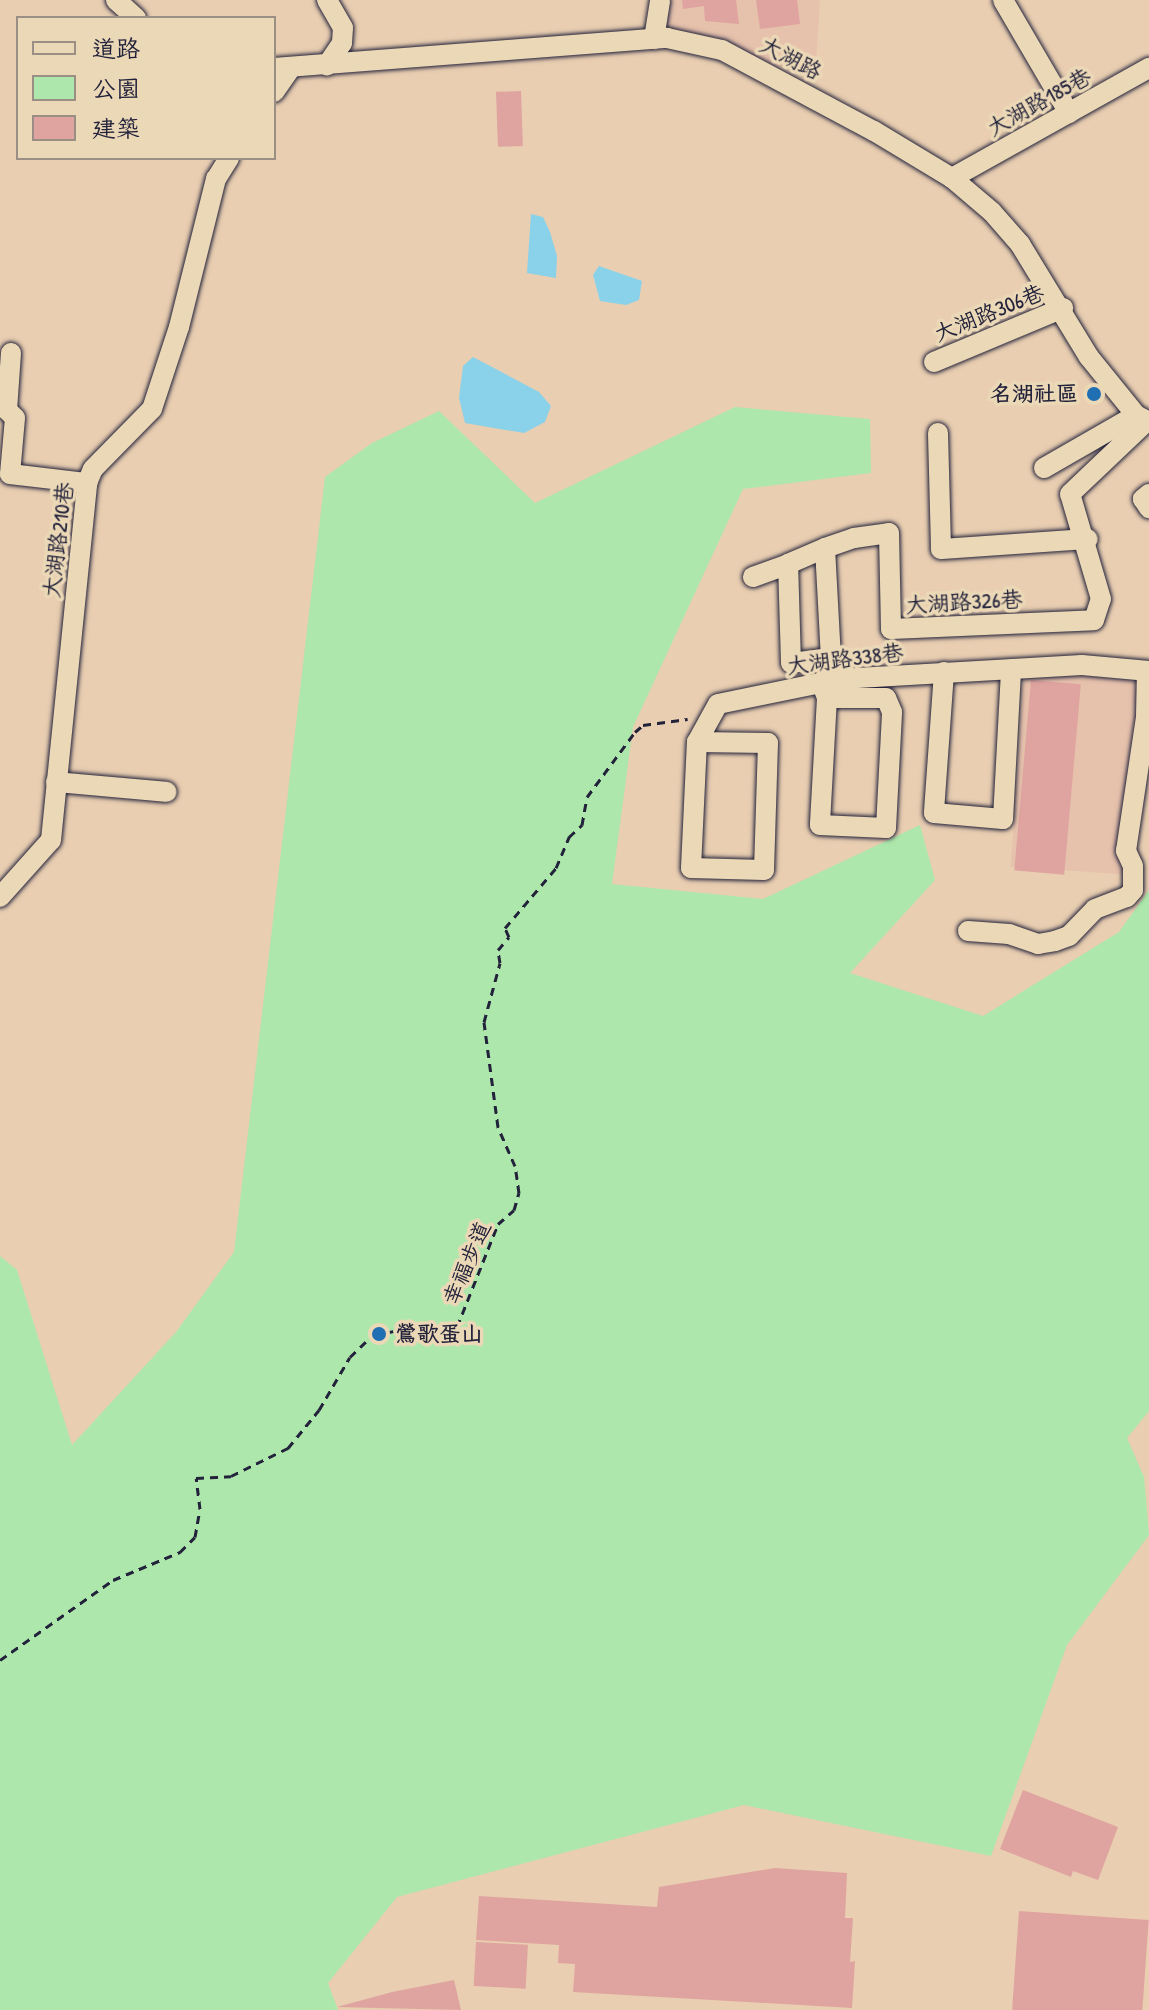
<!DOCTYPE html>
<meta charset="utf-8">
<style>
body{margin:0}
#map{position:relative;width:1149px;height:2010px;overflow:hidden;background:#e9ceb1;font-family:"Patrick Hand","LXGW WenKai TC",sans-serif}
div>[style]{position:absolute}
.built>*{inset:0;background:#e6c1ac;transform-origin:0 0}
.green>*{inset:0;background:#ade7ab}
.water>*{inset:0;background:#89d2e9}
.building>*{inset:0;background:#dfa49f;transform-origin:0 0}
.path>*{height:3px;margin-top:-1.5px;transform-origin:0;background:repeating-linear-gradient(90deg,#22223b 0 8px,transparent 0 14px)}
.roads{filter:drop-shadow(0 0 2px #22223b) drop-shadow(0 0 2px #22223b)}
.minor>*{height:20px;margin:-10px;padding:0 10px;transform-origin:10px;border-radius:10px;background:#ebd8b6}
.dots>*{width:22px;height:22px;translate:-50% -50%;box-sizing:border-box;border:4px solid #ebd8b6;border-radius:50%}
span{translate:-50% -50%;white-space:nowrap;text-align:center;line-height:1.15;-webkit-text-stroke:7px #ebd8b6;paint-order:stroke}
.street-label{font-size:22px;color:#22223b}
.poi-label{font-size:22px;color:#22223b;font-weight:700}
.right{translate:-100% -50%;text-align:right}
.left{translate:0 -50%;text-align:left}
.legend{position:absolute;left:16px;top:16px;width:260px;height:144px;box-sizing:border-box;background:#ebd8b6;border:2px solid #9b8f85;margin:0;padding:10px 14px;list-style:none;font-size:24px;color:#22223b}
.legend li{display:flex;align-items:center;gap:16px;height:40px}
.legend b{width:40px;border:2px solid #9b8f85}
</style>
<div id="map">
<div class="built">
<div style="clip-path:polygon(665px 0,820px 0,816px 60px,802px 74px,662px 28px)"></div>
<div style="left:1025px;top:663px;width:124px;height:204px;rotate:4deg"></div>
</div>
<div class="green">
<div style="clip-path:polygon(735px 407px,870px 419px,871px 473px,743px 489px,633px 727px,612px 884px,763px 899px,920px 825px,935px 880px,850px 973px,983px 1016px,1119px 932px,1149px 890px,1149px 1411px,1127px 1438px,1144px 1477px,1149px 1535px,1067px 1645px,991px 1856px,744px 1805px,397px 1897px,328px 1983px,338px 2010px,0 2010px,0 1256px,17px 1270px,72px 1445px,176px 1332px,234px 1252px,325px 477px,372px 443px,439px 411px,535px 503px)"></div>
</div>
<div class="water">
<div style="clip-path:polygon(531px 214px,543px 217px,550px 232px,557px 256px,556px 278px,527px 273px)"></div>
<div style="clip-path:polygon(599px 266px,642px 281px,639px 300px,626px 305px,600px 301px,593px 275px)"></div>
<div style="clip-path:polygon(473px 357px,539px 392px,551px 406px,545px 422px,524px 433px,465px 423px,459px 398px,463px 366px)"></div>
</div>
<div class="building">
<div style="clip-path:polygon(682px 0,736px 0,739px 24px,705px 21px,704px 6px,683px 9px)"></div>
<div style="clip-path:polygon(756px 0,797px 0,800px 24px,760px 29px)"></div>
<div style="left:521px;top:91px;width:55px;height:25px;rotate:88deg"></div>
<div style="left:1031px;top:680px;width:50px;height:191px;rotate:5deg"></div>
<div style="clip-path:polygon(1023px 1790px,1118px 1827px,1098px 1880px,1073px 1871px,1071px 1877px,1000px 1849px)"></div>
<div style="clip-path:polygon(775px 1868px,847px 1873px,845px 1918px,853px 1918px,850px 1962px,855px 1961px,852px 2008px,573px 1992px,575px 1964px,558px 1963px,559px 1945px,476px 1940px,479px 1896px,657px 1907px,659px 1887px)"></div>
<div style="left:1019px;top:1911px;width:130px;height:99px;rotate:4deg"></div>
<div style="left:476px;top:1942px;width:52px;height:44px;rotate:3deg"></div>
<div style="clip-path:polygon(454px 1980px,461px 2010px,337px 2007px,392px 1992px)"></div>
</div>
<div class="path">
<div style="left:0;top:1660px;width:138px;rotate:-35.3deg"></div>
<div style="left:113px;top:1580px;width:73px;rotate:-22.7deg"></div>
<div style="left:180px;top:1552px;width:21px;rotate:-45deg"></div>
<div style="left:195px;top:1537px;width:28px;rotate:-80deg"></div>
<div style="left:200px;top:1509px;width:31px;rotate:-97deg"></div>
<div style="left:196px;top:1478px;width:35px;rotate:-3deg"></div>
<div style="left:231px;top:1476px;width:64px;rotate:-26.2deg"></div>
<div style="left:288px;top:1448px;width:49px;rotate:-50.8deg"></div>
<div style="left:319px;top:1410px;width:61px;rotate:-59.7deg"></div>
<div style="left:350px;top:1357px;width:30px;rotate:-44deg"></div>
<div style="left:372px;top:1336px;width:35px;rotate:-13deg"></div>
<div style="left:406px;top:1328px;width:45px;rotate:5.1deg"></div>
<div style="left:451px;top:1332px;width:8px;rotate:-40deg"></div>
<div style="left:457px;top:1327px;width:111px;rotate:-68.3deg"></div>
<div style="left:498px;top:1224px;width:21px;rotate:-41deg"></div>
<div style="left:514px;top:1210px;width:18px;rotate:-74deg"></div>
<div style="left:519px;top:1193px;width:27px;rotate:-98deg"></div>
<div style="left:515px;top:1166px;width:43px;rotate:-113.6deg"></div>
<div style="left:498px;top:1127px;width:106px;rotate:-97.6deg"></div>
<div style="left:484px;top:1022px;width:61px;rotate:-74.8deg"></div>
<div style="left:500px;top:963px;width:13px;rotate:-99deg"></div>
<div style="left:498px;top:950px;width:17px;rotate:-50deg"></div>
<div style="left:509px;top:937px;width:10px;rotate:-114deg"></div>
<div style="left:505px;top:928px;width:79px;rotate:-49.6deg"></div>
<div style="left:556px;top:868px;width:34px;rotate:-67deg"></div>
<div style="left:569px;top:837px;width:18px;rotate:-43deg"></div>
<div style="left:582px;top:825px;width:28px;rotate:-80deg"></div>
<div style="left:587px;top:797px;width:81px;rotate:-53.6deg"></div>
<div style="left:635px;top:732px;width:11px;rotate:-41deg"></div>
<div style="left:643px;top:725px;width:45px;rotate:-7.6deg"></div>
</div>
<div class="roads">
<div class="minor">
<div style="left:116px;top:0;width:27px;rotate:42deg"></div>
<div style="left:327px;top:0;width:32px;rotate:60deg"></div>
<div style="left:343px;top:28px;width:15px;rotate:94deg"></div>
<div style="left:342px;top:43px;width:27px;rotate:124deg"></div>
<div style="left:1003px;top:0;width:131px;rotate:59.7deg"></div>
<div style="left:654px;top:39px;width:39px;rotate:-81deg"></div>
<div style="left:274px;top:68px;width:394px;rotate:-4.4deg"></div>
<div style="left:667px;top:38px;width:56px;rotate:12.3deg"></div>
<div style="left:722px;top:50px;width:172px;rotate:28.1deg"></div>
<div style="left:874px;top:131px;width:91px;rotate:31.1deg"></div>
<div style="left:952px;top:178px;width:52px;rotate:40.4deg"></div>
<div style="left:992px;top:212px;width:43px;rotate:48.8deg"></div>
<div style="left:1020px;top:244px;width:132px;rotate:58.6deg"></div>
<div style="left:1089px;top:357px;width:75px;rotate:51deg"></div>
<div style="left:1136px;top:415px;width:15px;rotate:28deg"></div>
<div style="left:274px;top:92px;width:29px;rotate:-55deg"></div>
<div style="left:952px;top:178px;width:226px;rotate:-29.2deg"></div>
<div style="left:11px;top:353px;width:57px;rotate:94deg"></div>
<div style="left:7px;top:410px;width:11px;rotate:45deg"></div>
<div style="left:15px;top:418px;width:56px;rotate:95.1deg"></div>
<div style="left:10px;top:474px;width:78px;rotate:6.7deg"></div>
<div style="left:934px;top:362px;width:140px;rotate:-22.7deg"></div>
<div style="left:938px;top:433px;width:116px;rotate:88.5deg"></div>
<div style="left:941px;top:549px;width:147px;rotate:-3.9deg"></div>
<div style="left:1044px;top:468px;width:106px;rotate:-29.9deg"></div>
<div style="left:1149px;top:494px;width:8px;rotate:140deg"></div>
<div style="left:1143px;top:499px;width:11px;rotate:56deg"></div>
<div style="left:825px;top:548px;width:110px;rotate:86.9deg"></div>
<div style="left:831px;top:658px;width:40px;rotate:172.9deg"></div>
<div style="left:791px;top:663px;width:99px;rotate:-91.7deg"></div>
<div style="left:788px;top:564px;width:40px;rotate:-23.4deg"></div>
<div style="left:825px;top:548px;width:31px;rotate:-19deg"></div>
<div style="left:854px;top:538px;width:35px;rotate:-8deg"></div>
<div style="left:889px;top:533px;width:96px;rotate:88.8deg"></div>
<div style="left:891px;top:629px;width:203px;rotate:-2.5deg"></div>
<div style="left:1094px;top:620px;width:22px;rotate:-72deg"></div>
<div style="left:1101px;top:599px;width:109px;rotate:-106.4deg"></div>
<div style="left:1070px;top:494px;width:106px;rotate:-43.5deg"></div>
<div style="left:753px;top:577px;width:37px;rotate:-20deg"></div>
<div style="left:944px;top:672px;width:141px;rotate:94.1deg"></div>
<div style="left:934px;top:813px;width:69px;rotate:5deg"></div>
<div style="left:1003px;top:819px;width:150px;rotate:-86.9deg"></div>
<div style="left:821px;top:682px;width:17px;rotate:69deg"></div>
<div style="left:827px;top:698px;width:127px;rotate:93.2deg"></div>
<div style="left:820px;top:825px;width:66px;rotate:2.6deg"></div>
<div style="left:886px;top:828px;width:116px;rotate:-87deg"></div>
<div style="left:892px;top:712px;width:15px;rotate:-113deg"></div>
<div style="left:886px;top:698px;width:59px;rotate:180deg"></div>
<div style="left:697px;top:742px;width:71px;rotate:0.8deg"></div>
<div style="left:768px;top:743px;width:127px;rotate:91.8deg"></div>
<div style="left:764px;top:870px;width:73px;rotate:-178.4deg"></div>
<div style="left:691px;top:868px;width:126px;rotate:-87.3deg"></div>
<div style="left:697px;top:742px;width:43px;rotate:-61.1deg"></div>
<div style="left:718px;top:704px;width:125px;rotate:-11.6deg"></div>
<div style="left:840px;top:679px;width:242px;rotate:-3.3deg"></div>
<div style="left:1082px;top:665px;width:67px;rotate:5.1deg"></div>
<div style="left:56px;top:782px;width:111px;rotate:5.1deg"></div>
<div style="left:0;top:897px;width:76px;rotate:-48.2deg"></div>
<div style="left:51px;top:840px;width:359px;rotate:-84.2deg"></div>
<div style="left:87px;top:483px;width:15px;rotate:-67deg"></div>
<div style="left:93px;top:469px;width:84px;rotate:-45.5deg"></div>
<div style="left:152px;top:409px;width:86px;rotate:-71.8deg"></div>
<div style="left:179px;top:327px;width:153px;rotate:-76deg"></div>
<div style="left:216px;top:179px;width:25px;rotate:-58deg"></div>
<div style="left:968px;top:931px;width:41px;rotate:4.2deg"></div>
<div style="left:1009px;top:934px;width:31px;rotate:19deg"></div>
<div style="left:1038px;top:944px;width:17px;rotate:-10deg"></div>
<div style="left:1055px;top:941px;width:15px;rotate:-20deg"></div>
<div style="left:1069px;top:936px;width:37px;rotate:-46deg"></div>
<div style="left:1095px;top:909px;width:34px;rotate:-21deg"></div>
<div style="left:1127px;top:897px;width:9px;rotate:-49deg"></div>
<div style="left:1133px;top:890px;width:24px;rotate:-90deg"></div>
<div style="left:1133px;top:866px;width:17px;rotate:-115deg"></div>
<div style="left:1126px;top:851px;width:135px;rotate:-81.5deg"></div>
<div style="left:1146px;top:717px;width:46px;rotate:-88.8deg"></div>
</div>
</div>
<div class="dots">
<div style="left:1094px;top:394px;background:#1f6fb2"></div>
<div style="left:379px;top:1334px;background:#1f6fb2"></div>
</div>
<div class="street-label">
<span style="left:791px;top:58px;rotate:28deg">大湖路</span>
<span style="left:1039px;top:102px;rotate:-29deg">大湖路185巷</span>
<span style="left:989px;top:313px;rotate:-22deg">大湖路306巷</span>
<span style="left:58px;top:540px;rotate:-83deg">大湖路210巷</span>
<span style="left:964px;top:602px;rotate:-3deg">大湖路326巷</span>
<span style="left:845px;top:659px;rotate:-7deg">大湖路338巷</span>
<span style="left:467px;top:1263px;rotate:-67deg">幸福步道</span>
</div>
<div class="poi-label">
<span class="right" style="left:1078px;top:394px">名湖社區</span>
<span class="left" style="left:395px;top:1334px">鶯歌蛋山</span>
</div>
<ul class="legend">
<li><b style="height:10px;background:#ebd8b6"></b>道路</li>
<li><b style="height:22px;background:#ade7ab"></b>公園</li>
<li><b style="height:22px;background:#dfa49f"></b>建築</li>
</ul>
</div>
